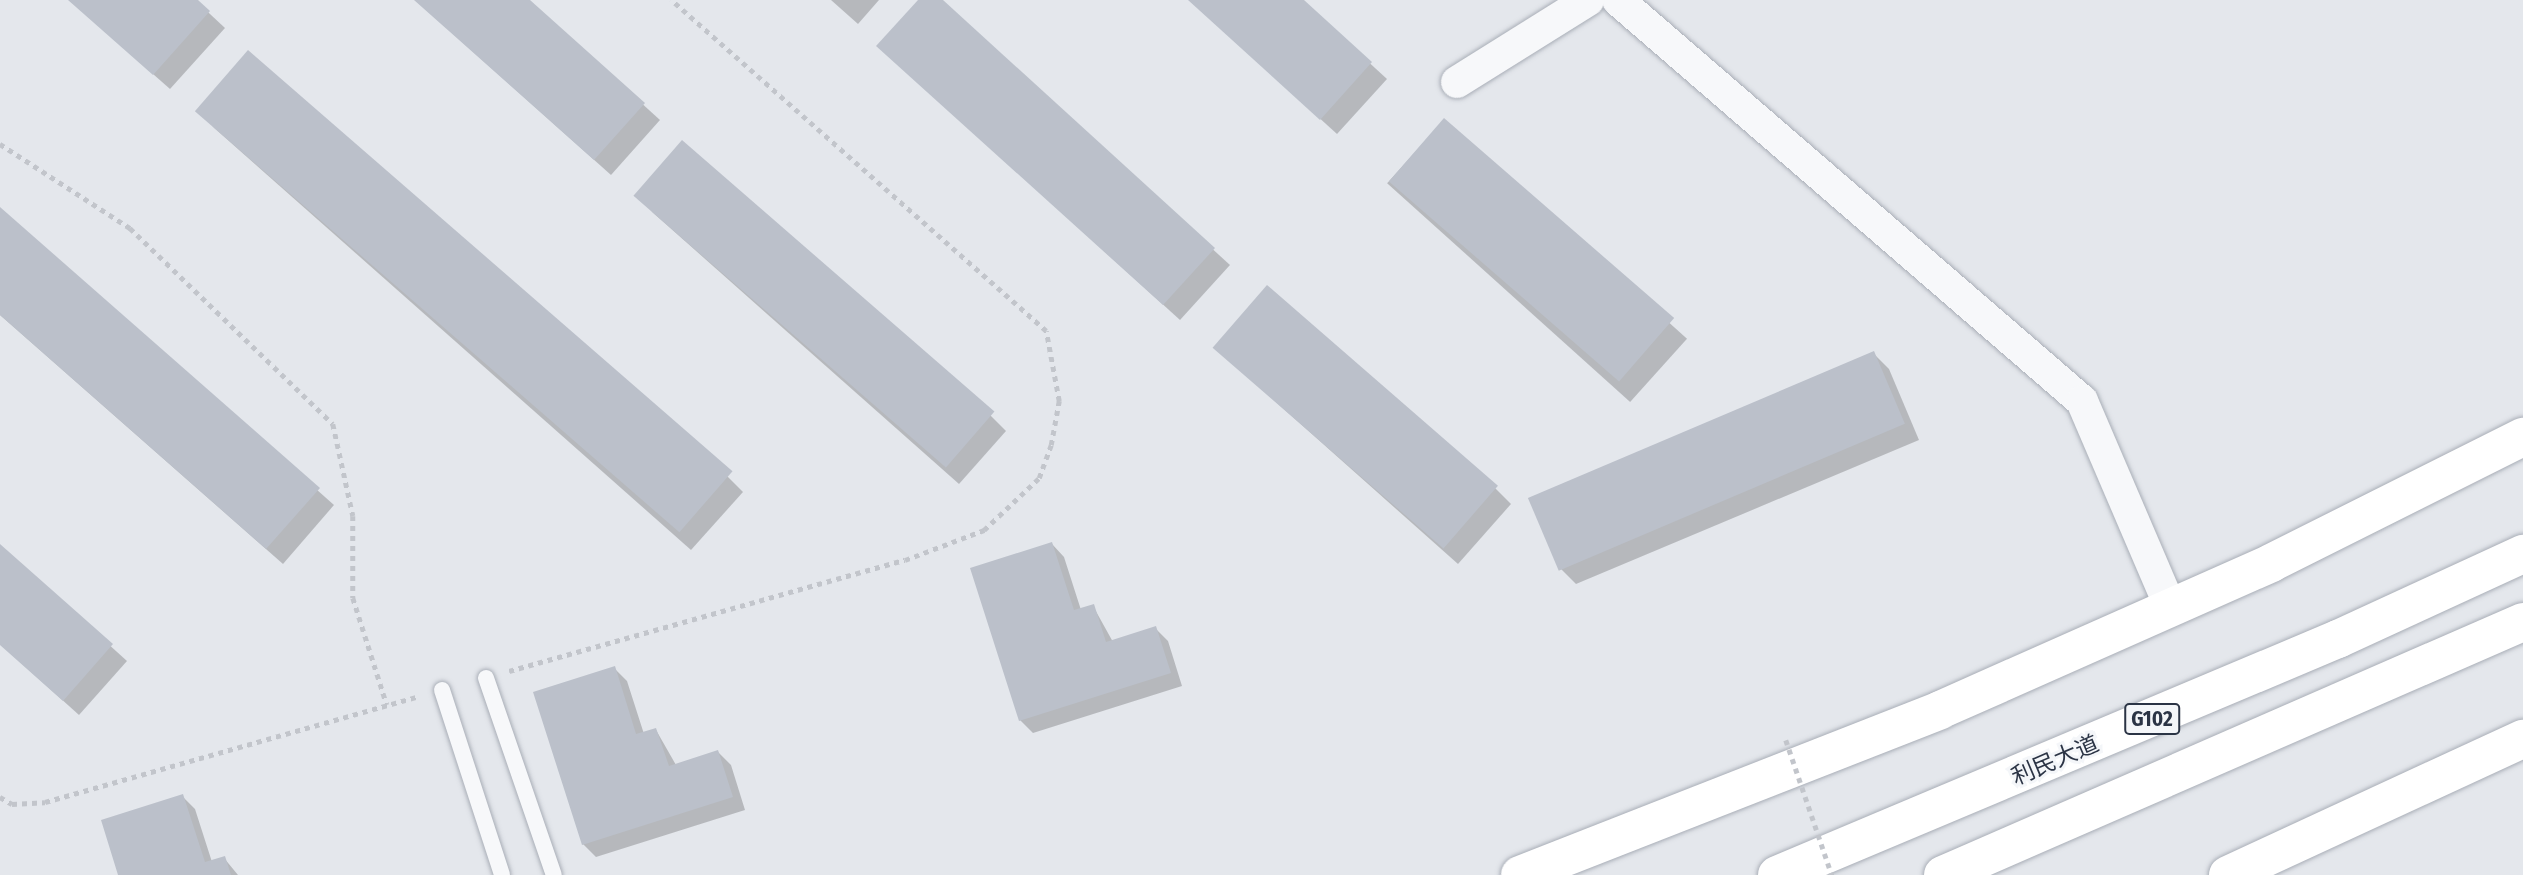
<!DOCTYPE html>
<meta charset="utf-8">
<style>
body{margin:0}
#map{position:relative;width:2523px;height:875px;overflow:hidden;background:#e4e7ec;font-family:"Fira Sans Condensed","Noto Sans SC",sans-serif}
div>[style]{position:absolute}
.shadow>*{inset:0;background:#0003;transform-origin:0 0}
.building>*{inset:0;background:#bbc0ca;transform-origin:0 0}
.path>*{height:4.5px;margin-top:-2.25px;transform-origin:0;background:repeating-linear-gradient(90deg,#c2c5cb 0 5px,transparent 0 10px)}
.roads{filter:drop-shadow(0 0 2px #a9aeb7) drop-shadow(0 0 2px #a9aeb7)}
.lane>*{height:16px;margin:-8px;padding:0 8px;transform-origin:8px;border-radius:8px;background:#f7f8fa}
.street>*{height:32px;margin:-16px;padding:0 16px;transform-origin:16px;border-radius:16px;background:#f7f8fa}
.highway>*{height:38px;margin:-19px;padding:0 19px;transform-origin:19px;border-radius:19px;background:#fff}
.path-bridge>*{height:4.5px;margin-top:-2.25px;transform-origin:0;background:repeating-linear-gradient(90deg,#c2c5cb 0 5px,transparent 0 10px)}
span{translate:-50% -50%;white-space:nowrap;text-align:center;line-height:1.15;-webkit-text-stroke:6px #f4f6f9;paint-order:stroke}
.shield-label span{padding:2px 5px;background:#f4f6f9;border:2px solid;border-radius:5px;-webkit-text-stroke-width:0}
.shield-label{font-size:21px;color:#2b3445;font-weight:700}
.street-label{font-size:23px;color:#2b3445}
</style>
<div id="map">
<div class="shadow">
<div style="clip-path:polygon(69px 0,195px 0,225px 28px,170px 89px)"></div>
<div style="clip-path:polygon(415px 0,528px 0,660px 120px,611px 175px)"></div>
<div style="clip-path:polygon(831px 0,879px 0,858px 24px)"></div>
<div style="clip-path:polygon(920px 0,940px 0,1230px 265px,1180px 320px,895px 61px)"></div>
<div style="clip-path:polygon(1189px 0,1301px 0,1387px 79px,1337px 134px)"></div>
<div style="left:1444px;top:120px;width:327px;height:85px;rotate:42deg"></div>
<div style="clip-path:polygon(212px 126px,727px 476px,743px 492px,691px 550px)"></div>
<div style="clip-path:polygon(0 209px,334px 505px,283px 564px,0 315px)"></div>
<div style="clip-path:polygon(651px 211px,990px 415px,1006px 431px,959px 484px)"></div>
<div style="clip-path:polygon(1214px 347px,1495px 488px,1511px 504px,1458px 564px)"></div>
<div style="clip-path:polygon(1873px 353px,1889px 369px,1919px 440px,1576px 584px,1560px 568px)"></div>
<div style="clip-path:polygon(1052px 544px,1064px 557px,1081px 610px,1093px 606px,1113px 642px,1155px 628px,1168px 641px,1182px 686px,1033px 733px,1020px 720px)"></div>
<div style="clip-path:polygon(0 546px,127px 661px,79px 715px,0 644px)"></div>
<div style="clip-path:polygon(614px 668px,627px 681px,644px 734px,656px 730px,676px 765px,718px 752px,731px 765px,745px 810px,596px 857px,583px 844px)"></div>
<div style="clip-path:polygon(182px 796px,195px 809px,212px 862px,224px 858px,238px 875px,120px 875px)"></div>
</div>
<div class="building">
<div style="clip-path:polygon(68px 0,198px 0,210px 11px,153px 75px)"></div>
<div style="clip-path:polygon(414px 0,530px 0,645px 103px,594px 160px)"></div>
<div style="clip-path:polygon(918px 0,943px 0,1215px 248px,1163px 305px,876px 46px)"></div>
<div style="clip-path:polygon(1188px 0,1304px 0,1372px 62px,1320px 120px)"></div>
<div style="left:248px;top:50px;width:642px;height:81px;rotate:41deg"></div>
<div style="left:1444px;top:118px;width:305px;height:84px;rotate:41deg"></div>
<div style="left:682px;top:140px;width:414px;height:74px;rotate:41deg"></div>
<div style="clip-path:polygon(0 207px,320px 488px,266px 549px,0 315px)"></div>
<div style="left:1267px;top:285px;width:306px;height:83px;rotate:41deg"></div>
<div style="left:1874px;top:351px;width:79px;height:376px;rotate:67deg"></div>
<div style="clip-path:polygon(1052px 542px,1074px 610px,1094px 604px,1106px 642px,1156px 626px,1171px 673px,1019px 721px,970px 568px)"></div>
<div style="clip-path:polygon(0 544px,113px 644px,63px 701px,0 645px)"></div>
<div style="clip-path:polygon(615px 666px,636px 734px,656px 728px,669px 766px,718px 750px,733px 797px,582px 845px,533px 692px)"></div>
<div style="clip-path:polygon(183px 794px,205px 862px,225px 856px,231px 875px,118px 875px,101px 820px)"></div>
</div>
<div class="path">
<div style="left:0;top:144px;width:155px;rotate:32.9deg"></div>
<div style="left:130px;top:228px;width:282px;rotate:44deg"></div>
<div style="left:333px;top:424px;width:94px;rotate:77.7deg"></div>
<div style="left:353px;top:516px;width:82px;rotate:90deg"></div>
<div style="left:353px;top:598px;width:112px;rotate:72.4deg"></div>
<div style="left:509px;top:671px;width:411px;rotate:-15.7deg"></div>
<div style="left:905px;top:560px;width:85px;rotate:-20.8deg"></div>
<div style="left:984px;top:530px;width:76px;rotate:-43.4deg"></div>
<div style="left:1039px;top:478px;width:35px;rotate:-70deg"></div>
<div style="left:1051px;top:445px;width:45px;rotate:-79.7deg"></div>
<div style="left:1059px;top:401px;width:71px;rotate:-100.5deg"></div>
<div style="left:1046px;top:331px;width:500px;rotate:-138.57deg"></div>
<div style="left:0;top:797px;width:14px;rotate:30deg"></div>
<div style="left:12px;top:804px;width:33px;rotate:-3deg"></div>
<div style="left:45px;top:802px;width:387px;rotate:-15.8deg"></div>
</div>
<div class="roads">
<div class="lane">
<div style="left:486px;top:678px;width:208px;rotate:71deg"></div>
<div style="left:442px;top:690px;width:194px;rotate:72deg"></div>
</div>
<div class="street">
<div style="left:1618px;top:0;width:613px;rotate:40.83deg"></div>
<div style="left:2082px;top:401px;width:226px;rotate:66.8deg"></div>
<div style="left:1457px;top:82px;width:155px;rotate:-32deg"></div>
</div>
<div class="highway">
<div style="left:1520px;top:875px;width:451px;rotate:-21.4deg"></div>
<div style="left:1940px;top:710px;width:362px;rotate:-23.9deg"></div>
<div style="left:2271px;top:563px;width:282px;rotate:-26.6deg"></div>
<div style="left:1777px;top:875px;width:609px;rotate:-22.82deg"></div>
<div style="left:2338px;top:639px;width:204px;rotate:-24.7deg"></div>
<div style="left:1943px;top:875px;width:633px;rotate:-23.57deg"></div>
<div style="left:2228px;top:875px;width:325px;rotate:-24.8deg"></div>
</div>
</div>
<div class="path-bridge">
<div style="left:1786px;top:740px;width:143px;rotate:71.2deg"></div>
</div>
<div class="shield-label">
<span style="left:2152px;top:719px">G102</span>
</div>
<div class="street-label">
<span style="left:2055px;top:760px;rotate:-23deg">利民大道</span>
</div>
</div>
